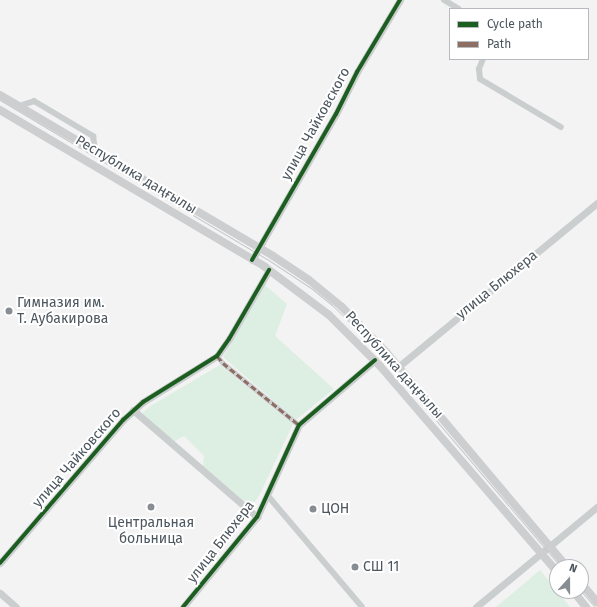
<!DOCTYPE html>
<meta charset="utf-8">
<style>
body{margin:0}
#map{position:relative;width:597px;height:607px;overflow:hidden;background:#f4f3f3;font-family:"Fira Sans",sans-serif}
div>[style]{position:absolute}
.green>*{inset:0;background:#dcefe2}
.pedestrian>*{height:4.5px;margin:-2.25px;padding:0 2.25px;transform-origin:2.25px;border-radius:2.25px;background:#cbcecf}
.minor>*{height:6px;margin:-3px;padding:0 3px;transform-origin:3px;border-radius:3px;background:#cbcecf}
.tertiary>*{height:7px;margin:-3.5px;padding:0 3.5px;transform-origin:3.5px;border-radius:3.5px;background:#cbcecf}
.secondary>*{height:8px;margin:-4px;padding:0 4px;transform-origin:4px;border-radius:4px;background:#ccced0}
.tram>*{height:1px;margin:-0.5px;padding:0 0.5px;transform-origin:0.5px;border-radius:0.5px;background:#c7c8ca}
.quiet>*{height:3px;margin-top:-1.5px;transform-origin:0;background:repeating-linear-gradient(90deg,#8d6e63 0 6px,transparent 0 9px)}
.cycleway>*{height:4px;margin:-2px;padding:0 2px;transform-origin:2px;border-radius:2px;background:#1b5e20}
.dots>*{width:11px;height:11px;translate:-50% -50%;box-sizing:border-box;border:2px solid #fff;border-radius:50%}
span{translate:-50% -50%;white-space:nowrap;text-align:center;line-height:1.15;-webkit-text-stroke:4px #fff;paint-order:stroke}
.street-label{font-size:14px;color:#4c565e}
.poi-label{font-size:14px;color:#4c565e}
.left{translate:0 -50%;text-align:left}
.legend{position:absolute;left:449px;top:8px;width:140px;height:52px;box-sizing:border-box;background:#fff;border:1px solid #b7bbbf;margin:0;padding:5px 7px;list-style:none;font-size:12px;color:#4c565e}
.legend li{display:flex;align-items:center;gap:8px;height:20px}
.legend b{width:20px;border:1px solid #b7bbbf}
.north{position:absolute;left:549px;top:559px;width:40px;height:40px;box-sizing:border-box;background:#fff;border:1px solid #b7bbbf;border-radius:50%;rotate:21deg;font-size:11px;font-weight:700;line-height:16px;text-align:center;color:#4c565e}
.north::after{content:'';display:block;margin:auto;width:14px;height:18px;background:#878d92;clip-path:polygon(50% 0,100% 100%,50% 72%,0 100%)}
</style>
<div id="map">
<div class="green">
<div style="clip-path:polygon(265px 285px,287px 304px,275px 336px,334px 389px,296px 420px,223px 357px)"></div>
<div style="clip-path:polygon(220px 365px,293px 424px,261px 492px,255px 502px,243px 500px,203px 466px,204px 456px,184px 436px,173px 442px,142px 413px,152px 405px)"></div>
<div style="clip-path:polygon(540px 570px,570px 607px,496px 607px)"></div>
</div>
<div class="pedestrian">
<div style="left:217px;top:356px;width:9px;rotate:49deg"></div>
<div style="left:223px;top:363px;width:98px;rotate:39.2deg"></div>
</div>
<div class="minor">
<div style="left:444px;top:0;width:17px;rotate:31deg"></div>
<div style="left:483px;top:59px;width:11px;rotate:112deg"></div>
<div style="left:479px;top:69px;width:10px;rotate:84deg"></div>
<div style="left:480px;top:79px;width:94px;rotate:30.7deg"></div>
<div style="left:19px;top:106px;width:16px;rotate:-18deg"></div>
<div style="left:34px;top:101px;width:69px;rotate:30.7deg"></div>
<div style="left:93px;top:136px;width:15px;rotate:82deg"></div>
<div style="left:268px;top:496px;width:145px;rotate:49.7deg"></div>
</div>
<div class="tertiary">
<div style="left:252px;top:260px;width:168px;rotate:-60.1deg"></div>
<div style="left:336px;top:114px;width:47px;rotate:-63.4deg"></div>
<div style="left:357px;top:72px;width:84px;rotate:-59.2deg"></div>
<div style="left:398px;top:367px;width:258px;rotate:-39.5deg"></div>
<div style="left:133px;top:410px;width:164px;rotate:40.8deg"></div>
<div style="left:0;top:563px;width:189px;rotate:-49.3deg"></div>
<div style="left:123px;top:420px;width:27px;rotate:-42deg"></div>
<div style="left:143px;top:402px;width:87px;rotate:-31.9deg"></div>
<div style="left:217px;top:356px;width:21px;rotate:-55deg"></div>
<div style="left:229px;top:339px;width:80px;rotate:-59.9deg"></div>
<div style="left:0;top:593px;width:21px;rotate:41deg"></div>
<div style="left:183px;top:607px;width:117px;rotate:-50.6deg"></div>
<div style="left:257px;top:517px;width:101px;rotate:-65.5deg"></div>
<div style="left:299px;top:425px;width:100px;rotate:-40.5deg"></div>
<div style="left:476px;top:607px;width:157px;rotate:-39.6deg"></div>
</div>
<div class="secondary">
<div style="left:0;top:95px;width:317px;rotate:30.5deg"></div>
<div style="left:273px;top:256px;width:43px;rotate:33.7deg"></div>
<div style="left:309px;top:280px;width:43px;rotate:39.3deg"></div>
<div style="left:342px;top:307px;width:63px;rotate:45.6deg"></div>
<div style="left:386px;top:352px;width:281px;rotate:49.9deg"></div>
<div style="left:0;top:110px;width:308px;rotate:30.6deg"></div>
<div style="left:265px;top:267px;width:80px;rotate:36.9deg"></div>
<div style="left:329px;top:315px;width:72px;rotate:45deg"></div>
<div style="left:380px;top:366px;width:272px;rotate:49.3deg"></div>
<div style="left:581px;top:583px;width:25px;rotate:50deg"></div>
<div style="left:573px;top:591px;width:21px;rotate:51deg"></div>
</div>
<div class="tram">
<div style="left:0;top:100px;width:314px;rotate:30.8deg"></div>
<div style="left:270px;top:261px;width:49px;rotate:33.4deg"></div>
<div style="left:311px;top:288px;width:27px;rotate:39deg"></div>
<div style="left:332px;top:305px;width:47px;rotate:44.1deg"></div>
<div style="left:366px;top:338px;width:301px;rotate:49.6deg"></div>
<div style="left:581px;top:591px;width:21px;rotate:49deg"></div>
</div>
<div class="quiet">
<div style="left:217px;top:356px;width:9px;rotate:49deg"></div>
<div style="left:223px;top:363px;width:98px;rotate:39.2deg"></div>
</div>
<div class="cycleway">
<div style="left:252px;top:260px;width:168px;rotate:-60.1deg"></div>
<div style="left:336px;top:114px;width:47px;rotate:-63.4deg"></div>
<div style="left:357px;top:72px;width:84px;rotate:-59.2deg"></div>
<div style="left:0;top:563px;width:189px;rotate:-49.3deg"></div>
<div style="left:123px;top:420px;width:27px;rotate:-42deg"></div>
<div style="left:143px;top:402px;width:87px;rotate:-31.9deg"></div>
<div style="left:217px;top:356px;width:21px;rotate:-55deg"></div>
<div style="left:229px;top:339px;width:80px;rotate:-59.9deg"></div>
<div style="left:183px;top:607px;width:117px;rotate:-50.6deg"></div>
<div style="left:257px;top:517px;width:101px;rotate:-65.5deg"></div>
<div style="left:299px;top:425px;width:100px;rotate:-40.5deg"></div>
</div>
<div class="dots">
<div style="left:9px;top:311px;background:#878d92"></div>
<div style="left:151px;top:507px;background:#878d92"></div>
<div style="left:313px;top:509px;background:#878d92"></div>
<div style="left:355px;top:567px;background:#878d92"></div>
</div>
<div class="street-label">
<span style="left:316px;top:124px;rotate:-61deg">улица Чайковского</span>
<span style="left:136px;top:175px;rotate:31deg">Республика даңғылы</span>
<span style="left:497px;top:285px;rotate:-39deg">улица Блюхера</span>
<span style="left:394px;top:365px;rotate:48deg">Республика даңғылы</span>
<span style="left:77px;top:458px;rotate:-49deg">улица Чайковского</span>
<span style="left:221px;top:542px;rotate:-52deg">улица Блюхера</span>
</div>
<div class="poi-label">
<span class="left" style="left:17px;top:311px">Гимназия им.<br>Т. Аубакирова</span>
<span class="left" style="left:321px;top:509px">ЦОН</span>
<span style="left:151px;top:531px">Центральная<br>больница</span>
<span class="left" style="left:363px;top:567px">СШ 11</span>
</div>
<ul class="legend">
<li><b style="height:5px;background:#1b5e20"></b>Cycle path</li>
<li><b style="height:5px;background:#8d6e63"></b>Path</li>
</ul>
<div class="north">N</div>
</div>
